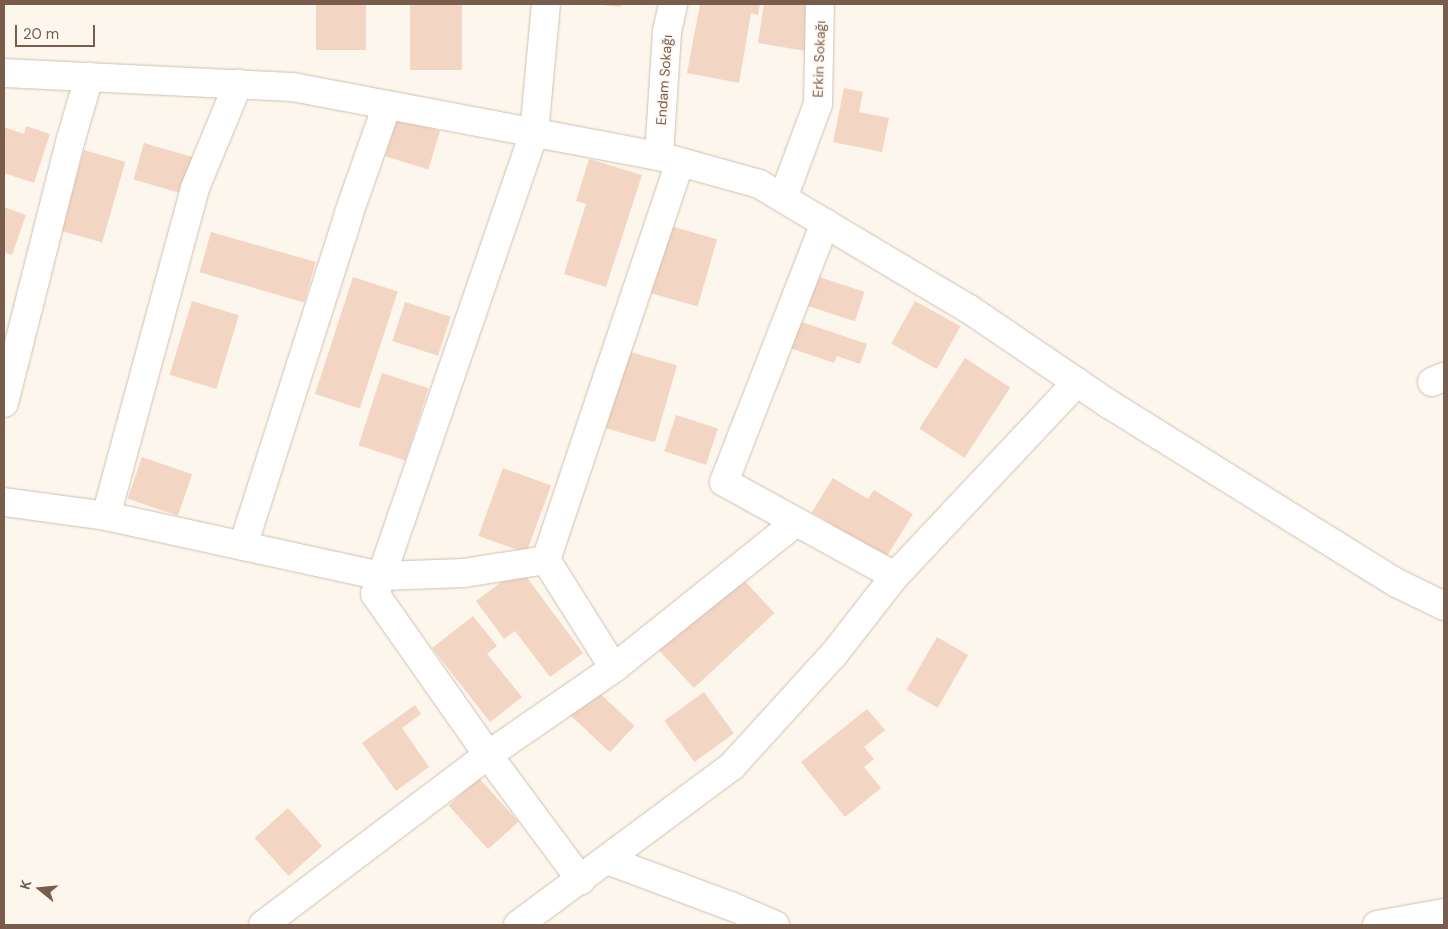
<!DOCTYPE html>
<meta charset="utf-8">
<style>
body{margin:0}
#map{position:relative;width:1448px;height:929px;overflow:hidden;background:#fdf6ec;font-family:"DM Sans",sans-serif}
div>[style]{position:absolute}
.building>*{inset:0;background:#f3d5c3;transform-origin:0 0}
.roads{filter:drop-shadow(0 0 1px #d1beb0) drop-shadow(0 0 1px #d1beb0)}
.minor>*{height:28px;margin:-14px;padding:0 14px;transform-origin:14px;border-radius:14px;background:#fff}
span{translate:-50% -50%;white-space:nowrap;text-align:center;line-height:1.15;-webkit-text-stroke:4px #fffaf3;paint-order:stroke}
.street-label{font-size:14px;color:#7a5c4d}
.frame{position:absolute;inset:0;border:5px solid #7a5c4d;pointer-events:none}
.north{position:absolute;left:15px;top:864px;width:50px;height:50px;-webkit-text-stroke:4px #fffaf3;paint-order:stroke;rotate:287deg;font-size:14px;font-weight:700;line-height:20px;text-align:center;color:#7a5c4d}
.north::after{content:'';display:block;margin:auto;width:18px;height:22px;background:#7a5c4d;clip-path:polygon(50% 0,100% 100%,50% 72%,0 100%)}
.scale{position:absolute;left:15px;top:25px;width:80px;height:22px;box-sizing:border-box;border:2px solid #7a5c4d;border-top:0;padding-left:6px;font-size:15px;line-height:18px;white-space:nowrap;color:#7a5c4d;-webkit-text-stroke:4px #fffaf3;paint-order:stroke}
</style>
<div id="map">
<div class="building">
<div style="left:316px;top:4px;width:50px;height:46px"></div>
<div style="left:410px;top:4px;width:52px;height:66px"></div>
<div style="clip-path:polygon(592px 4px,621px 4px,621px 7px)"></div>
<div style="clip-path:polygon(700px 4px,760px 4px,758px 15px,751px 13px,739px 83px,687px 73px)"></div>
<div style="clip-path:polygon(764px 4px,814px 4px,806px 51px,758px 43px)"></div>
<div style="clip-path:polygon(844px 88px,863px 92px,859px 112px,889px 118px,882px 152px,833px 142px)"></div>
<div style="left:397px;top:118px;width:45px;height:40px;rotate:17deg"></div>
<div style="clip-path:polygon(26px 126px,50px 134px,34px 183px,4px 173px,4px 127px,24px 134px)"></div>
<div style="left:144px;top:143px;width:54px;height:38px;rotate:16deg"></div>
<div style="left:84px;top:150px;width:43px;height:84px;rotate:16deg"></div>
<div style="clip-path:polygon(589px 159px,642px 175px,606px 287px,564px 274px,586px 204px,576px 201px)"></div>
<div style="clip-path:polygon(4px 207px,26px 215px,12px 255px,4px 252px)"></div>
<div style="left:667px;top:225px;width:52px;height:70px;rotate:16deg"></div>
<div style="left:211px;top:232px;width:109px;height:42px;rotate:16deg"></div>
<div style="left:816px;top:276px;width:51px;height:31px;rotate:18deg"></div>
<div style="left:353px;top:277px;width:47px;height:123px;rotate:18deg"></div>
<div style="left:192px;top:301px;width:49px;height:77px;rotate:17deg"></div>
<div style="left:915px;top:301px;width:52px;height:49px;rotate:29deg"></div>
<div style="left:405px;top:302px;width:48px;height:41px;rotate:18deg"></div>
<div style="clip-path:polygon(799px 321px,867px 344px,860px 364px,837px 356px,834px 363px,790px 348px)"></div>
<div style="left:627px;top:351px;width:52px;height:80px;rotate:16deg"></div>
<div style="left:965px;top:358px;width:54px;height:84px;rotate:33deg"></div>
<div style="left:382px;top:373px;width:49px;height:76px;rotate:18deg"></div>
<div style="left:676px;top:415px;width:44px;height:38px;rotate:18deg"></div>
<div style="left:142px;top:457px;width:53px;height:44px;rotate:19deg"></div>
<div style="left:503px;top:468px;width:51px;height:72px;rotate:20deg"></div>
<div style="clip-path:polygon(833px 478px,868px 499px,874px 490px,913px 514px,886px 558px,812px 512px)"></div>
<div style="clip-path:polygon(520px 568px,583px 653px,550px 677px,515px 631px,504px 639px,476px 601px)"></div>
<div style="left:739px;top:575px;width:52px;height:110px;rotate:47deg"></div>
<div style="clip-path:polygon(473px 616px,497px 646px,487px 654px,522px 697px,490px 722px,432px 648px)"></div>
<div style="left:937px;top:637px;width:36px;height:61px;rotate:30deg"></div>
<div style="left:595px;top:689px;width:54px;height:36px;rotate:43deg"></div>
<div style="left:704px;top:692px;width:51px;height:49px;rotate:54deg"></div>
<div style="clip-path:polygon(415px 705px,421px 714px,402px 728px,429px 767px,396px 791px,362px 743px)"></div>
<div style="clip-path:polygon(867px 709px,885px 730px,864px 747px,874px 759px,864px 767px,881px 788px,845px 817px,801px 762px)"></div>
<div style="left:479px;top:778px;width:59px;height:41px;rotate:48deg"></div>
<div style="left:288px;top:808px;width:51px;height:45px;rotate:48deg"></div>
</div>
<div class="roads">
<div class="minor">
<div style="left:546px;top:4px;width:130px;rotate:95.3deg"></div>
<div style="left:534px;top:133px;width:488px;rotate:109deg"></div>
<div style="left:375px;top:594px;width:197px;rotate:54.9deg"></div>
<div style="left:488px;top:755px;width:156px;rotate:53.4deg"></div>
<div style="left:4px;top:73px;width:289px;rotate:2.8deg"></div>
<div style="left:293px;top:87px;width:372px;rotate:10.7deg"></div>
<div style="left:659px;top:156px;width:104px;rotate:15.6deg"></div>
<div style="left:759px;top:184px;width:244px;rotate:30.8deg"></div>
<div style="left:969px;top:309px;width:169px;rotate:34.2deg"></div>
<div style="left:1109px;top:404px;width:339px;rotate:31.9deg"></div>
<div style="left:1397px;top:583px;width:52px;rotate:26.1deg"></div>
<div style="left:659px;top:156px;width:125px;rotate:-86.3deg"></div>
<div style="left:667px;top:31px;width:28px;rotate:-77deg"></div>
<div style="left:783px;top:198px;width:100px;rotate:-69.6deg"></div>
<div style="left:818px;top:104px;width:100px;rotate:-88.9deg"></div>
<div style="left:825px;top:223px;width:278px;rotate:111.3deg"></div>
<div style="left:724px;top:482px;width:195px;rotate:28.8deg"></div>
<div style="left:1432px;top:382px;width:13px;rotate:-23deg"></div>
<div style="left:4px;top:403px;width:272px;rotate:-75.8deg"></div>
<div style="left:71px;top:139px;width:65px;rotate:-73.8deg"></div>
<div style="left:4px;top:502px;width:103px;rotate:7.8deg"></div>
<div style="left:106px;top:516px;width:281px;rotate:12.3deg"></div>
<div style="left:381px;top:576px;width:83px;rotate:-2.1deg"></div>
<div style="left:464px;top:573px;width:83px;rotate:-9deg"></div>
<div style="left:106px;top:516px;width:340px;rotate:-74.8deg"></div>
<div style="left:195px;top:188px;width:113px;rotate:-67.5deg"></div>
<div style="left:243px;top:546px;width:349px;rotate:-72.3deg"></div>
<div style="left:349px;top:213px;width:114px;rotate:-70.6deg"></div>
<div style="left:614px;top:668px;width:128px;rotate:-122.2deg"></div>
<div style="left:546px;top:560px;width:420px;rotate:-71.4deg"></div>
<div style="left:607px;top:860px;width:132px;rotate:20.4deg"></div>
<div style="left:731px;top:906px;width:48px;rotate:23.4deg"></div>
<div style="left:263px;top:925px;width:282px;rotate:-37.1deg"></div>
<div style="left:488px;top:755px;width:153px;rotate:-34.6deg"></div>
<div style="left:614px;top:668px;width:232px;rotate:-38.7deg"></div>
<div style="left:518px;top:925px;width:267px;rotate:-36.6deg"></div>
<div style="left:732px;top:766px;width:151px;rotate:-47.7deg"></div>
<div style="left:834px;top:654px;width:99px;rotate:-52deg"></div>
<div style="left:895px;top:576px;width:266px;rotate:-46.8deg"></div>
<div style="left:1377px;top:925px;width:68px;rotate:-10.2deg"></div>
</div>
</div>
<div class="street-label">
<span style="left:819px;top:59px;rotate:-88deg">Erkin Sokağı</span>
<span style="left:664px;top:80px;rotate:-86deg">Endam Sokağı</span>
</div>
<div class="frame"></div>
<div class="north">K</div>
<div class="scale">20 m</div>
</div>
